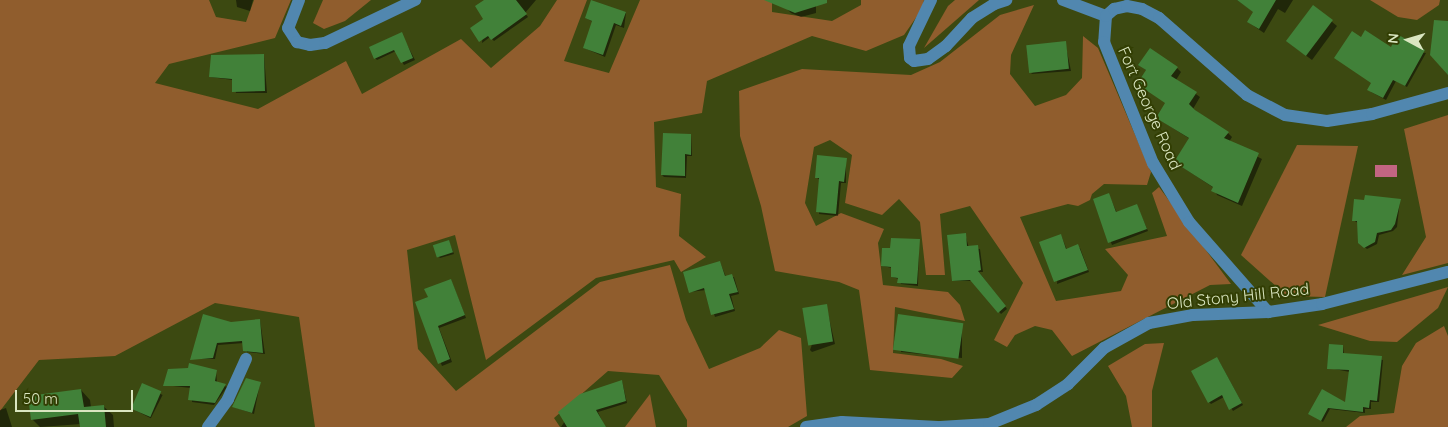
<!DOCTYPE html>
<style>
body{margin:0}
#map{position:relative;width:1448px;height:427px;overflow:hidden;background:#3c4911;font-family:Quicksand,sans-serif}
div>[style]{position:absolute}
.green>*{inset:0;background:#905d2d}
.water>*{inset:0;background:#c36582;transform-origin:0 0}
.shadow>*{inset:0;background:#0007;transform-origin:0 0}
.building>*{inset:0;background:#418139;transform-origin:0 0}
.minor>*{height:12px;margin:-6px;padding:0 6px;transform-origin:6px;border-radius:6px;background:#5187af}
span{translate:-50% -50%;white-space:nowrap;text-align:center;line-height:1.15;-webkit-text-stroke:4px #323e03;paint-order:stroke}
.street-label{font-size:16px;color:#dae6c1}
.north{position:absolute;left:1383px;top:15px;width:50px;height:50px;-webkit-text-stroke:4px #323e03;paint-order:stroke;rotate:276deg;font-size:14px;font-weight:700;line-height:20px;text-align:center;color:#dae6c1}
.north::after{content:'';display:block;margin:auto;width:18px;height:22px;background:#dae6c1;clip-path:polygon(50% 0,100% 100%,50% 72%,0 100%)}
.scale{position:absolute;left:15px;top:390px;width:118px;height:22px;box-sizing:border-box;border:2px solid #dae6c1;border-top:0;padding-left:6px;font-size:15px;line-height:18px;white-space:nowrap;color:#dae6c1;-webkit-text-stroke:4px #323e03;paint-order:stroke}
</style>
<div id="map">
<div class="green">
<div style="clip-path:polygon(0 0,209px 0,216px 17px,246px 22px,254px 0,291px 0,275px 38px,169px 64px,155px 83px,258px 109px,346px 61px,362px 94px,461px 39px,491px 68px,540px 26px,557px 0,587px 0,564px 61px,609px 73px,640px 0,772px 0,772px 12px,832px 21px,861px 5px,861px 0,924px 0,922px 9px,904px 35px,866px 51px,812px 36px,707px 81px,702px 113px,654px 122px,656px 187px,681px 194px,679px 236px,706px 257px,681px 272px,674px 260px,596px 278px,486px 360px,455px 235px,407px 250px,418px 349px,456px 391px,600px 282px,670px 265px,686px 320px,709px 369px,760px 348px,779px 330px,801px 338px,807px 416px,788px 427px,687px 427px,687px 420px,659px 375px,608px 371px,554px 418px,560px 427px,315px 427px,299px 317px,215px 303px,115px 356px,39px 360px,0 411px)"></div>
<div style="clip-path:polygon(323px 0,371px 0,345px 21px,324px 29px,313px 23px)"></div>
<div style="clip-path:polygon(955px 0,979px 0,924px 48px,948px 6px)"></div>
<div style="clip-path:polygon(1370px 0,1440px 0,1439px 5px,1417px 20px,1398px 17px)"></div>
<div style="clip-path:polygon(1034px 5px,1011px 55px,1010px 74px,1035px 106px,1066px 95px,1082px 78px,1083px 36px,1098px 48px,1151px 172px,1147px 185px,1104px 184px,1092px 194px,1090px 200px,1078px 206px,1068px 204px,1020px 217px,1056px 301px,1121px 291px,1128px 275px,1105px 249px,1167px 236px,1152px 193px,1159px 187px,1231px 284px,1210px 285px,1072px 356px,1052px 330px,1035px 326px,1015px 335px,1007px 347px,994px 340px,1023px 283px,970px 206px,940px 214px,945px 275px,926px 275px,920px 222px,899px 199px,882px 215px,845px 203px,852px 155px,830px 140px,814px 147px,805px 203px,816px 226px,841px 213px,884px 229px,878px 243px,883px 285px,948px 292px,960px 305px,965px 321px,895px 307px,893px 353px,941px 359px,963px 366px,952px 378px,870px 370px,859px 290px,839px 282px,775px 271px,761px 206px,740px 136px,739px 91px,802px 69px,911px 75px,940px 62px,1000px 15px)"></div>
<div style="clip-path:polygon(1448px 115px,1448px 263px,1402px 275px,1426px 237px,1404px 129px)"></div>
<div style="clip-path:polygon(1297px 145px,1358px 146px,1325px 297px,1287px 296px,1241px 255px)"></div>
<div style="clip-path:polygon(1448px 287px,1438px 308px,1397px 342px,1370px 341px,1318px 325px)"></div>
<div style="clip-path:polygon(1444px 326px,1448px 336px,1448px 427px,1346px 427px,1360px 416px,1394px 413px,1402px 366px,1416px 343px)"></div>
<div style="clip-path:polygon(1164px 343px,1152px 391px,1152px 427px,1132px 427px,1126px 396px,1108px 366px,1145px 344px)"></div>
<div style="clip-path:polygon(650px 394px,656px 427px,625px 427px)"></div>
</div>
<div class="water">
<div style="left:1397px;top:165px;width:12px;height:22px;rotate:90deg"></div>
</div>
<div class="shadow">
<div style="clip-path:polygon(236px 0,253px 0,250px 11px,237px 7px)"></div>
<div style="clip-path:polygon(486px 0,536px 0,525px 13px,528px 17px,494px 41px,490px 37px,482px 43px)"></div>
<div style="clip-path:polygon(787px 0,816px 0,816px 13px,801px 17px,791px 13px,786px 8px)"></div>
<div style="clip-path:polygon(1237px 0,1293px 0,1285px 13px,1278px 9px,1264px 33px,1248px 22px,1254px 12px)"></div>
<div style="clip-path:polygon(1314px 7px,1337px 26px,1312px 60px,1293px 46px)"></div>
<div style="clip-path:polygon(626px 13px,624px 28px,616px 25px,605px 57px,584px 48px,593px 22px,586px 18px)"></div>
<div style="clip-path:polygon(401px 33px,415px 60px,404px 65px,396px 51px,377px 60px,375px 58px)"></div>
<div style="clip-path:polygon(1361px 39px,1391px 49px,1426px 53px,1407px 87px,1396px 81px,1386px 100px,1371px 92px,1372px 83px)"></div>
<div style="clip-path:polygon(1065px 42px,1071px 71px,1031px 74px)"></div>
<div style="clip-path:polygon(264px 55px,267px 93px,236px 93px,233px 80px,210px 77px)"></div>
<div style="clip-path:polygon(1140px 65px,1177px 68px,1181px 72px,1176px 80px,1200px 97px,1193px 109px,1228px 133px,1232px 137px,1229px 142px,1262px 159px,1242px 206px,1217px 195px,1214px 188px,1175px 162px,1190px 139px,1157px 118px,1166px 103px,1139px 84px,1147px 71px)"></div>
<div style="clip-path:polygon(691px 135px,692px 156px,687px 156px,686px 178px,664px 177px,662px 175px)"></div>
<div style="clip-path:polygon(846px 160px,846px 183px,841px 183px,838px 216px,819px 214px,820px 180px,816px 177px)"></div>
<div style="clip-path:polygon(1109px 195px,1117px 213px,1137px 206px,1148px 231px,1112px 245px,1095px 200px)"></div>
<div style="clip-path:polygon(1400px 200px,1397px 227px,1393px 231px,1379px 235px,1377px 244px,1367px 249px,1359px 242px,1358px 223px,1353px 220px)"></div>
<div style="clip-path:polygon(965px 234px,969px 248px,980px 249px,983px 272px,979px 272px,1007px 309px,1001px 314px,973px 281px,953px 281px)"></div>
<div style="clip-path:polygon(1061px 235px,1067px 250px,1080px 248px,1089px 272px,1057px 284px)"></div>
<div style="clip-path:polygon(919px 241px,918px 286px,901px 284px,899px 279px,892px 277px,892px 268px,883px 266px,891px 249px)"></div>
<div style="clip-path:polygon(449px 242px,454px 254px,440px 258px,438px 256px)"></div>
<div style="clip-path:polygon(720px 262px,726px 277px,734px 277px,739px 294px,731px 296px,735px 311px,715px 317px,706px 290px,690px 292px)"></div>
<div style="clip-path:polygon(451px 280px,466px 318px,439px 328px,452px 362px,442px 366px,417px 303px,429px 298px)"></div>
<div style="clip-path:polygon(826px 305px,835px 344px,812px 352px,810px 350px)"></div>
<div style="clip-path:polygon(899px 315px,962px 324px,962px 358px,901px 352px)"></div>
<div style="clip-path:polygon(260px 320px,265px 354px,247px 352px,244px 343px,218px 345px,215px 359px,192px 359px,231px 323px)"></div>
<div style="clip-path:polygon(1343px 346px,1344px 354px,1383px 360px,1379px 402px,1371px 402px,1371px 409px,1365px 409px,1365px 413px,1330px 409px,1323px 422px,1310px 414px,1322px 390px,1346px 404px,1350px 372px,1329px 368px)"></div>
<div style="clip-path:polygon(1219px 361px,1243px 405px,1233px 411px,1224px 397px,1211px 404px,1209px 402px)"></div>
<div style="clip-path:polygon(216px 371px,217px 383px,227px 387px,214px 405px,192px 402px,191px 388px,164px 385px)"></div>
<div style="clip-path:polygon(622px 381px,627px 403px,598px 412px,605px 427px,561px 427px,565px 421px)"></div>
<div style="clip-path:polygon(260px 383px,254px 414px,234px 407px)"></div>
<div style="left:143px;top:385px;width:22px;height:26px;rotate:27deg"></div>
<div style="clip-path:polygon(81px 390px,90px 400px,91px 407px,103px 406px,113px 415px,114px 427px,81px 427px,81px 424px,40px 427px,32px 419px)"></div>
<div style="clip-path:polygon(6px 408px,12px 427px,0 427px,0 410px)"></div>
</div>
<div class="building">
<div style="clip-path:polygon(484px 0,516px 0,527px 14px,491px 40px,488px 36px,479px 42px,470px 28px,483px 19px,475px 6px)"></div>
<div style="clip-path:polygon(591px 0,626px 12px,621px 26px,614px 23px,603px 55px,583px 48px,592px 21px,585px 18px)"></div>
<div style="clip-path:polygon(764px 0,827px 0,827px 3px,795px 13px)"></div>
<div style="clip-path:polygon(1237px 0,1276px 0,1259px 29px,1247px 22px,1253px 12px)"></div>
<div style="left:1313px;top:5px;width:25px;height:45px;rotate:37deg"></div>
<div style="clip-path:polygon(1434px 20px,1448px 21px,1448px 75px,1430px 55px)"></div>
<div style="clip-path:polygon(1365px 30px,1391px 47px,1397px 34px,1425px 50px,1405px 86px,1393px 80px,1383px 98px,1367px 90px,1371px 83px,1334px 58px,1352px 31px,1361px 37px)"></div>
<div style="clip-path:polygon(402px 32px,413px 58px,401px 63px,394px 50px,374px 59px,369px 47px)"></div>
<div style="left:1066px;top:41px;width:28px;height:40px;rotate:84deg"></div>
<div style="clip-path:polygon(1150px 48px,1178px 67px,1171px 76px,1197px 92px,1189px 104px,1195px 110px,1229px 132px,1224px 138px,1259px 153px,1238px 203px,1211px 191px,1213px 187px,1174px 162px,1189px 138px,1156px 118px,1165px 103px,1137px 84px,1146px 70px,1138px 65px)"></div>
<div style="clip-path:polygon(264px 54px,265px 91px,232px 92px,232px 79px,209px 77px,211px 55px)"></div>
<div style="clip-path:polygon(663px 133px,691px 134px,691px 155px,685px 154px,685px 176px,661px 175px)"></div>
<div style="clip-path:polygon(817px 155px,847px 158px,844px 182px,839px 181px,836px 214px,816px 212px,819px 178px,815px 178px)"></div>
<div style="clip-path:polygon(1109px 193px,1116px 212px,1137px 204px,1147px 229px,1108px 243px,1093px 199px)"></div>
<div style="clip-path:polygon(1365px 195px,1401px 199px,1395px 224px,1391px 230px,1377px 233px,1375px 242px,1364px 248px,1358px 243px,1357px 221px,1352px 221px,1354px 199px,1364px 200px)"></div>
<div style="clip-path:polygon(966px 233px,967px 246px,978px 245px,981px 270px,978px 271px,1006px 306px,998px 313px,970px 280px,952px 281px,947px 235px)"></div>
<div style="clip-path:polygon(1061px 234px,1066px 249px,1078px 244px,1088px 270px,1054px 282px,1039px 242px)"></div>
<div style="clip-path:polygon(891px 238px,920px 239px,917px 284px,897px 283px,898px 278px,891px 277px,891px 267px,881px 266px,882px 248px,890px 248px)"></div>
<div style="left:449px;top:240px;width:13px;height:17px;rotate:72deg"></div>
<div style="clip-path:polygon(720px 261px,725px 276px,732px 274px,738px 292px,729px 294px,734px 309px,711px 315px,704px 288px,689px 293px,683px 272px)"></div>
<div style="clip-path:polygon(451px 279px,465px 315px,438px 326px,450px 359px,438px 364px,415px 302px,428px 297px,424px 289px)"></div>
<div style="left:827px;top:304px;width:38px;height:25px;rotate:81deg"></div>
<div style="clip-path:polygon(203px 314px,231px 322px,260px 319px,263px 353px,243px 351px,242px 341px,217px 343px,213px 358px,190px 360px)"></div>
<div style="left:898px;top:314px;width:66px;height:36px;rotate:8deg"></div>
<div style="clip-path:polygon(1329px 344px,1343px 345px,1343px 353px,1382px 356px,1377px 401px,1370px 400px,1369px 408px,1363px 407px,1363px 412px,1328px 408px,1321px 421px,1308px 414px,1322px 389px,1345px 402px,1349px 370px,1327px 369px)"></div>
<div style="clip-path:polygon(1217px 357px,1242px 403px,1229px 410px,1222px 395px,1208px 403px,1191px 371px)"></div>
<div style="clip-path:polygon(189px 363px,217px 370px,215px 381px,226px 384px,215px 403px,188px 400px,190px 386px,163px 386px,168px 369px,188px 368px)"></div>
<div style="clip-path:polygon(246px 378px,261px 382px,252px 413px,232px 407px)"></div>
<div style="clip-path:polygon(622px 380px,626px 401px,596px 410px,606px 427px,567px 427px,558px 412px,580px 394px)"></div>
<div style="left:142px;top:383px;width:21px;height:28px;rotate:23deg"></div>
<div style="clip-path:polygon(81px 389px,84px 407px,104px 405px,106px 427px,80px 427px,78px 414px,31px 420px,28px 396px)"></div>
</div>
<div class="minor">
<div style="left:299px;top:0;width:30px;rotate:111deg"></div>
<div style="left:288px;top:28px;width:17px;rotate:57deg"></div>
<div style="left:297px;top:42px;width:13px;rotate:13deg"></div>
<div style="left:310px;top:45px;width:15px;rotate:-8deg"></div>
<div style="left:325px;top:43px;width:100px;rotate:-25.5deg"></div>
<div style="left:931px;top:0;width:51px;rotate:115.6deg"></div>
<div style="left:909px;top:46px;width:12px;rotate:85deg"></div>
<div style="left:910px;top:58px;width:5px;rotate:37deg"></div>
<div style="left:914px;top:61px;width:14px;rotate:-8deg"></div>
<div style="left:928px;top:59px;width:22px;rotate:-36deg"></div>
<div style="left:946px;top:46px;width:38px;rotate:-47deg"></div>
<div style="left:972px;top:18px;width:26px;rotate:-32deg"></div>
<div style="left:994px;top:4px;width:13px;rotate:-18deg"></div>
<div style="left:1063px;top:0;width:46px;rotate:20.4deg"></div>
<div style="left:1106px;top:16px;width:26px;rotate:94deg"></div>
<div style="left:1104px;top:42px;width:131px;rotate:68deg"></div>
<div style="left:1153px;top:163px;width:69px;rotate:58.6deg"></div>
<div style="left:1189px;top:222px;width:120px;rotate:48.7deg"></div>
<div style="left:1106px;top:16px;width:11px;rotate:-41deg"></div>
<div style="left:1114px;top:9px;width:13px;rotate:-13deg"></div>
<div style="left:1127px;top:6px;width:15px;rotate:11deg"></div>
<div style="left:1142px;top:9px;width:19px;rotate:28deg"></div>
<div style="left:1159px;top:18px;width:117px;rotate:41.2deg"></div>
<div style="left:1247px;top:95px;width:43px;rotate:27.8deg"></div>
<div style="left:1285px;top:115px;width:42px;rotate:8.1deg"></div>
<div style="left:1327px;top:121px;width:46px;rotate:-8.8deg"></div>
<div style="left:1372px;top:114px;width:79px;rotate:-15.4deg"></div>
<div style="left:208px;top:427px;width:34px;rotate:-54deg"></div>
<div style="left:228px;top:399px;width:44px;rotate:-65.8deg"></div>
<div style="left:806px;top:427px;width:36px;rotate:-8deg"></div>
<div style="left:842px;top:422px;width:96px;rotate:3deg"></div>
<div style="left:940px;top:427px;width:49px;rotate:-3.5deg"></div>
<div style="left:989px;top:424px;width:51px;rotate:-22deg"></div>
<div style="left:1036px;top:405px;width:38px;rotate:-33deg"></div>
<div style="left:1068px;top:384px;width:51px;rotate:-45deg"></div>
<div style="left:1104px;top:348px;width:51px;rotate:-29.1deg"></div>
<div style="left:1149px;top:323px;width:45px;rotate:-10.3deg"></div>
<div style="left:1193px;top:315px;width:75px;rotate:-2.3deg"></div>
<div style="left:1268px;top:312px;width:55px;rotate:-8.4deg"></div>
<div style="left:1322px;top:304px;width:130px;rotate:-14.3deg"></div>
</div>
<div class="street-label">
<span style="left:1150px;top:108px;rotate:66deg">Fort George Road</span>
<span style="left:1238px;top:296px;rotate:-6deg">Old Stony Hill Road</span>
</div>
<div class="north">N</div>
<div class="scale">50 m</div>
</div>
